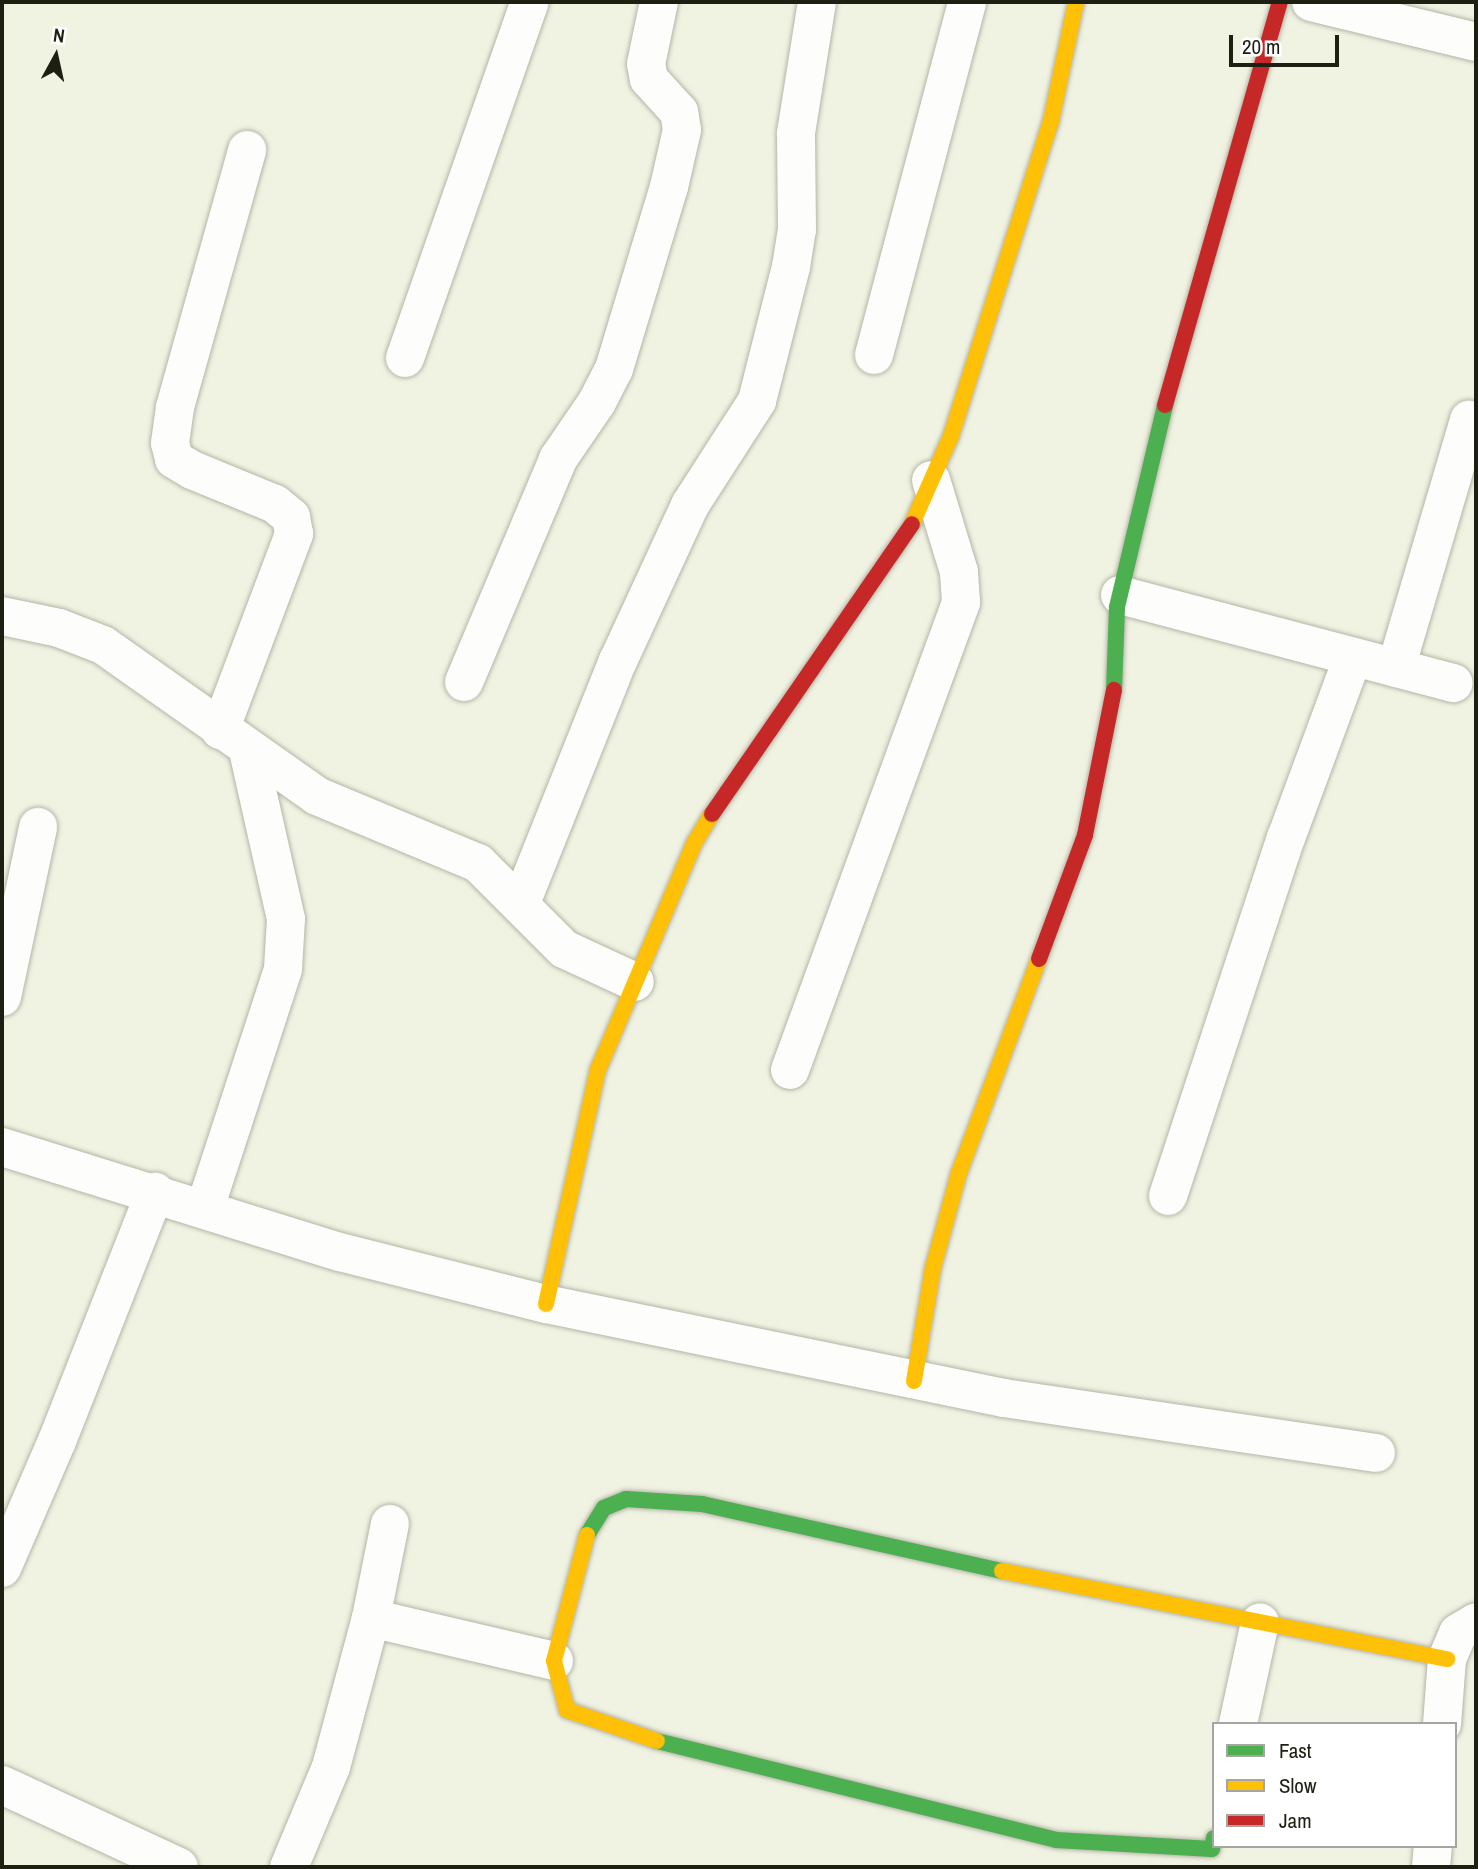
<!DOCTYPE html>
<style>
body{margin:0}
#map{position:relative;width:1478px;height:1869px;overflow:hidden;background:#f1f3e2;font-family:"Archivo Narrow",sans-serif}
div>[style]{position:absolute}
.roads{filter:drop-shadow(0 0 2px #b4b5a8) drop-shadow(0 0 2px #b4b5a8)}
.street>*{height:38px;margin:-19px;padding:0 19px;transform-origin:19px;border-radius:19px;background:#fdfdfb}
.fast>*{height:16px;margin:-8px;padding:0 8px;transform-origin:8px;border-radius:8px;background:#4caf50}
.slow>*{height:16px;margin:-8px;padding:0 8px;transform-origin:8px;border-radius:8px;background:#ffc107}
.jam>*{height:16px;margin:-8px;padding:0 8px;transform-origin:8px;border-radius:8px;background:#c62828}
span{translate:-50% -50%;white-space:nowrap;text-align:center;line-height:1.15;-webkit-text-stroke:5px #fff;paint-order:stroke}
.frame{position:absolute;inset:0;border:4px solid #1d1f13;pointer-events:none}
.legend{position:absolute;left:1212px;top:1722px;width:245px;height:126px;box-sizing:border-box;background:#fff;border:2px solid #a5a5a1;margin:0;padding:9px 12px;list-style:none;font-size:21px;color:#1d1f13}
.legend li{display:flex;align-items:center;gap:14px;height:35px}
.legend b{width:35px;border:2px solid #a5a5a1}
.north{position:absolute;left:21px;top:21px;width:70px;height:70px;-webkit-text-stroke:5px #fff;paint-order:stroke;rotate:8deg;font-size:19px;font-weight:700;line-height:28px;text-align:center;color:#1d1f13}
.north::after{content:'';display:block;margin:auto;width:24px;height:32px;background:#1d1f13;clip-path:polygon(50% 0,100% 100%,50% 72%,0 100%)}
.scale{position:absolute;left:1229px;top:35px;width:110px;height:32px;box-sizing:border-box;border:4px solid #1d1f13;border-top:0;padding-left:9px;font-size:21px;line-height:24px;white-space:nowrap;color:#1d1f13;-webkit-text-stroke:5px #fff;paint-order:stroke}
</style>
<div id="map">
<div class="roads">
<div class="street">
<div style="left:1311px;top:2px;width:170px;rotate:13.6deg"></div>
<div style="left:874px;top:355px;width:365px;rotate:-75.2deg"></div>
<div style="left:405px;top:358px;width:377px;rotate:-70.7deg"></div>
<div style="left:1120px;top:595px;width:345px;rotate:14.8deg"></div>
<div style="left:2px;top:616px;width:58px;rotate:11.9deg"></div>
<div style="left:59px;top:628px;width:47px;rotate:21.1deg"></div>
<div style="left:103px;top:645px;width:262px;rotate:35.2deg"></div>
<div style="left:317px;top:796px;width:174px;rotate:22.6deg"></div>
<div style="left:478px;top:863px;width:122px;rotate:45deg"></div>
<div style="left:564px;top:949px;width:78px;rotate:24.9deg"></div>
<div style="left:1396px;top:668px;width:259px;rotate:-73.6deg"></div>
<div style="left:464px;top:682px;width:242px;rotate:-67.1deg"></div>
<div style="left:558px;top:459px;width:69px;rotate:-55.6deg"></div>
<div style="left:597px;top:402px;width:37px;rotate:-63deg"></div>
<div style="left:614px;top:369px;width:190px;rotate:-73.2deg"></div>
<div style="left:669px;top:187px;width:58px;rotate:-77.2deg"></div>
<div style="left:682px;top:130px;width:18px;rotate:-99deg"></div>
<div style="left:679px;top:112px;width:45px;rotate:-132.3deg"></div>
<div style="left:649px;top:79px;width:15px;rotate:-101deg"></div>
<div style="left:646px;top:64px;width:63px;rotate:-78.2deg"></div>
<div style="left:220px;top:730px;width:210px;rotate:-69.3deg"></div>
<div style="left:294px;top:534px;width:17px;rotate:-100deg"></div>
<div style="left:291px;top:517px;width:21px;rotate:-141deg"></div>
<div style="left:275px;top:504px;width:90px;rotate:-157.7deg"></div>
<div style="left:192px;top:470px;width:21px;rotate:-149deg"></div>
<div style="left:174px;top:459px;width:16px;rotate:-104deg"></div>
<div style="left:170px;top:443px;width:36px;rotate:-82deg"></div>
<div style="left:175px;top:407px;width:267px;rotate:-74.3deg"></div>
<div style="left:521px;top:903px;width:261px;rotate:-68.2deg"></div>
<div style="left:618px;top:661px;width:172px;rotate:-65.2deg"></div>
<div style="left:690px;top:505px;width:124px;rotate:-57.2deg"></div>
<div style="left:757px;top:401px;width:138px;rotate:-75.8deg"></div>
<div style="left:791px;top:267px;width:37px;rotate:-81deg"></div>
<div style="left:797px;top:230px;width:97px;rotate:-90.6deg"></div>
<div style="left:796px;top:133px;width:133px;rotate:-80.9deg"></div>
<div style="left:2px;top:997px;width:174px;rotate:-78deg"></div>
<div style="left:790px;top:1070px;width:498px;rotate:-69.9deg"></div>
<div style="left:961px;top:602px;width:30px;rotate:-94deg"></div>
<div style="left:959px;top:572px;width:96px;rotate:-106.9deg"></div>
<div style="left:2px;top:1147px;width:354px;rotate:17.3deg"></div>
<div style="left:340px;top:1252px;width:212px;rotate:14.2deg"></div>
<div style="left:546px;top:1304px;width:468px;rotate:11.6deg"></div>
<div style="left:1004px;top:1398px;width:376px;rotate:8.4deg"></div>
<div style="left:1168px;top:1196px;width:377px;rotate:-71.8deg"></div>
<div style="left:1286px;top:838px;width:193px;rotate:-69.7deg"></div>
<div style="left:205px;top:1208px;width:251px;rotate:-71.9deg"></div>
<div style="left:283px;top:969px;width:50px;rotate:-86.6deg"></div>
<div style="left:286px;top:919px;width:173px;rotate:-102.7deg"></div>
<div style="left:2px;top:1568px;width:138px;rotate:-66.6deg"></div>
<div style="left:57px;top:1441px;width:268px;rotate:-68.5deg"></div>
<div style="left:371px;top:1618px;width:188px;rotate:13.2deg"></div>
<div style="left:1238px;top:1724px;width:104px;rotate:-77.8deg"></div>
<div style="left:1442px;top:1724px;width:65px;rotate:-85.6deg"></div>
<div style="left:1447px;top:1659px;width:28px;rotate:-67deg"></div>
<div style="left:1458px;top:1633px;width:21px;rotate:-31deg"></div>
<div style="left:2px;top:1785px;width:195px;rotate:24.9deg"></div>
<div style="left:289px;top:1867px;width:108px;rotate:-67.2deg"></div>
<div style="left:331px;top:1767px;width:154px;rotate:-75deg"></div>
<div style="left:371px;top:1618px;width:96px;rotate:-78.6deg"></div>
<div style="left:1431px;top:1867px;width:21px;rotate:-85deg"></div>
</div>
<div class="fast">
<div style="left:1114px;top:690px;width:83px;rotate:-87.9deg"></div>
<div style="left:1117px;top:607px;width:208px;rotate:-76.6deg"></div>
<div style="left:587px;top:1535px;width:32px;rotate:-58deg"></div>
<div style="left:604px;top:1508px;width:24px;rotate:-22deg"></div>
<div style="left:626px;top:1499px;width:76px;rotate:3.8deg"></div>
<div style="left:702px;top:1504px;width:307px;rotate:12.6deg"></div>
<div style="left:657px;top:1741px;width:411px;rotate:13.9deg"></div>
<div style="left:1056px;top:1840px;width:156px;rotate:3.3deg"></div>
<div style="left:1212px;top:1849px;width:11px;rotate:-80deg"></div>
</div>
<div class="slow">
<div style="left:912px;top:524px;width:96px;rotate:-66.1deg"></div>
<div style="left:951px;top:436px;width:330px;rotate:-72.4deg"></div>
<div style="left:1051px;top:121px;width:122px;rotate:-78.1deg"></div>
<div style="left:546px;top:1304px;width:240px;rotate:-77.5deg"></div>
<div style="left:598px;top:1070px;width:248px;rotate:-67deg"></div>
<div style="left:695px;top:842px;width:33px;rotate:-59deg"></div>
<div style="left:914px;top:1381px;width:115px;rotate:-80.5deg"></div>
<div style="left:933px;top:1268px;width:98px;rotate:-74.7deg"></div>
<div style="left:959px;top:1173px;width:228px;rotate:-69.5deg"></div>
<div style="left:587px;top:1535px;width:130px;rotate:104.7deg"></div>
<div style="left:554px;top:1661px;width:51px;rotate:75.1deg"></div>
<div style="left:567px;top:1710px;width:95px;rotate:19deg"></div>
<div style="left:1002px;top:1571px;width:454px;rotate:11.2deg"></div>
</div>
<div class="jam">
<div style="left:1165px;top:405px;width:419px;rotate:-74.1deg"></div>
<div style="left:712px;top:814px;width:352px;rotate:-55.4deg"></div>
<div style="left:1039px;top:959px;width:132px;rotate:-69.6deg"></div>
<div style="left:1085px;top:835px;width:148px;rotate:-78.7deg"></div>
</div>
</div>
<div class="frame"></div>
<ul class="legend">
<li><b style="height:9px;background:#4caf50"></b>Fast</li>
<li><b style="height:9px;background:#ffc107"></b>Slow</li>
<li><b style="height:9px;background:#c62828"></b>Jam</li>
</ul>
<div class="north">N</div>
<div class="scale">20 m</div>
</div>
